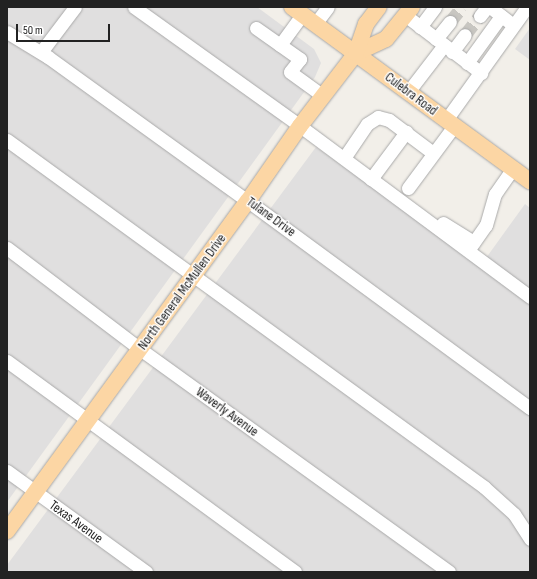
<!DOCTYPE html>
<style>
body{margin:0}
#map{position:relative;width:537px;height:579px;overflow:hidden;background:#f2efe9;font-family:"Sofia Sans Condensed",sans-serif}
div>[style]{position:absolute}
.residential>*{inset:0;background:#e0dfdf}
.minor-tunnel>*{height:13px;margin-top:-6.5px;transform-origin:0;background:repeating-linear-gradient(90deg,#c8c6c1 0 13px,transparent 0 19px)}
.roads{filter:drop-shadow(0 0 1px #a9a9a9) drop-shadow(0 0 1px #a9a9a9)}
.minor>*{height:13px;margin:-6.5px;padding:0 6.5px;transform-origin:6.5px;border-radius:6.5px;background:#fff}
.major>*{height:16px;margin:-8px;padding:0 8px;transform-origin:8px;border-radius:8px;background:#fcd6a4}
span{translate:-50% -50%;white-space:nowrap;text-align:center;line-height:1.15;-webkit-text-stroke:3px #fff;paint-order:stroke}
.street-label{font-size:14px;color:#222}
.frame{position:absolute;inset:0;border:8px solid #222;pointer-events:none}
.scale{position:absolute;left:16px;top:24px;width:94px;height:18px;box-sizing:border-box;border:2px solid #222;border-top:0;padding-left:5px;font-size:12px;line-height:14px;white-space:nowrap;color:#222;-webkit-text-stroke:3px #fff;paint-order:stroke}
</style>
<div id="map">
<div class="residential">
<div style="clip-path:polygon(7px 7px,257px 7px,314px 49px,321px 63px,315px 77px,7px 502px)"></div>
<div style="clip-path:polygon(530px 28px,530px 60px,515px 49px)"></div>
<div style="clip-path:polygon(316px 147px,481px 265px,525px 204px,530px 208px,530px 572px,7px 572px,7px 565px)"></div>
</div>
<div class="minor-tunnel">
<div style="left:450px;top:22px;width:19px;rotate:-51deg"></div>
<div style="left:465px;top:35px;width:24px;rotate:-52deg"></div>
</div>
<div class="roads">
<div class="minor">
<div style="left:134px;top:7px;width:204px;rotate:35.6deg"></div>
<div style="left:300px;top:126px;width:287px;rotate:36.6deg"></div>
<div style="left:490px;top:7px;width:23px;rotate:38deg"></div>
<div style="left:405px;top:15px;width:96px;rotate:37.3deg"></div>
<div style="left:480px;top:16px;width:11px;rotate:-52deg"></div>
<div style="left:315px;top:24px;width:21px;rotate:-53deg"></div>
<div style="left:420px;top:27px;width:25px;rotate:-53deg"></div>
<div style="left:256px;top:28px;width:54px;rotate:35.2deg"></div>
<div style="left:300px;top:59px;width:16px;rotate:128deg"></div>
<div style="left:290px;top:72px;width:41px;rotate:36deg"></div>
<div style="left:7px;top:32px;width:48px;rotate:31.4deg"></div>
<div style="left:48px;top:57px;width:246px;rotate:35.8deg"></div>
<div style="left:248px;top:201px;width:350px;rotate:36.3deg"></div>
<div style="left:436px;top:39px;width:22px;rotate:-51deg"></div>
<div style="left:280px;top:45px;width:37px;rotate:-54deg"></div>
<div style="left:41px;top:52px;width:56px;rotate:-52.9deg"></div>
<div style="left:452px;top:52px;width:21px;rotate:-53deg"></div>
<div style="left:467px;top:63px;width:58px;rotate:-54.1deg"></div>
<div style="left:408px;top:92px;width:59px;rotate:-52.5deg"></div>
<div style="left:446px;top:120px;width:139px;rotate:-54.4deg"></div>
<div style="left:7px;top:140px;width:590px;rotate:36.03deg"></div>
<div style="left:484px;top:487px;width:40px;rotate:42deg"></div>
<div style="left:514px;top:514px;width:30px;rotate:57deg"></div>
<div style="left:344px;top:158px;width:41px;rotate:-55.9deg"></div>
<div style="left:367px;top:124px;width:13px;rotate:-32deg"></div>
<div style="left:378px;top:117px;width:11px;rotate:15deg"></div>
<div style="left:389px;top:120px;width:55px;rotate:36.9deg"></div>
<div style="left:371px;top:179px;width:59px;rotate:-53.3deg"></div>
<div style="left:408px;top:188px;width:77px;rotate:-53.4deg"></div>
<div style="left:443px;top:223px;width:36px;rotate:32deg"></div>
<div style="left:7px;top:248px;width:167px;rotate:37.2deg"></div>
<div style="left:140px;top:349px;width:381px;rotate:35.8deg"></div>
<div style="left:469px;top:249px;width:29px;rotate:-55deg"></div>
<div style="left:486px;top:225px;width:32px;rotate:-74deg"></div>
<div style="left:495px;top:194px;width:32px;rotate:-55deg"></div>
<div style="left:7px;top:361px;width:357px;rotate:36.2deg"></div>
<div style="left:7px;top:471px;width:172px;rotate:36deg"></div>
</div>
<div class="major">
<div style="left:292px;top:7px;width:295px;rotate:36.2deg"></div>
<div style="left:356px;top:53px;width:33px;rotate:-25deg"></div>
<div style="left:386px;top:39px;width:41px;rotate:-50.9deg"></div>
<div style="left:7px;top:531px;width:409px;rotate:-53.9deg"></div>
<div style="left:248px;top:201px;width:91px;rotate:-55.3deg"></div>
<div style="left:300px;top:126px;width:92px;rotate:-52.5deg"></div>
<div style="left:356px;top:53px;width:31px;rotate:-71deg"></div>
<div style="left:366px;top:24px;width:21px;rotate:-53deg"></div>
</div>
</div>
<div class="street-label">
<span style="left:411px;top:94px;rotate:37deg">Culebra Road</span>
<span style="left:271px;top:217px;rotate:36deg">Tulane Drive</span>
<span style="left:182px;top:292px;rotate:-54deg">North General McMullen Drive</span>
<span style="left:227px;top:412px;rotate:36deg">Waverly Avenue</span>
<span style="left:76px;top:522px;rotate:36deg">Texas Avenue</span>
</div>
<div class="frame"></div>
<div class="scale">50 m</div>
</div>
